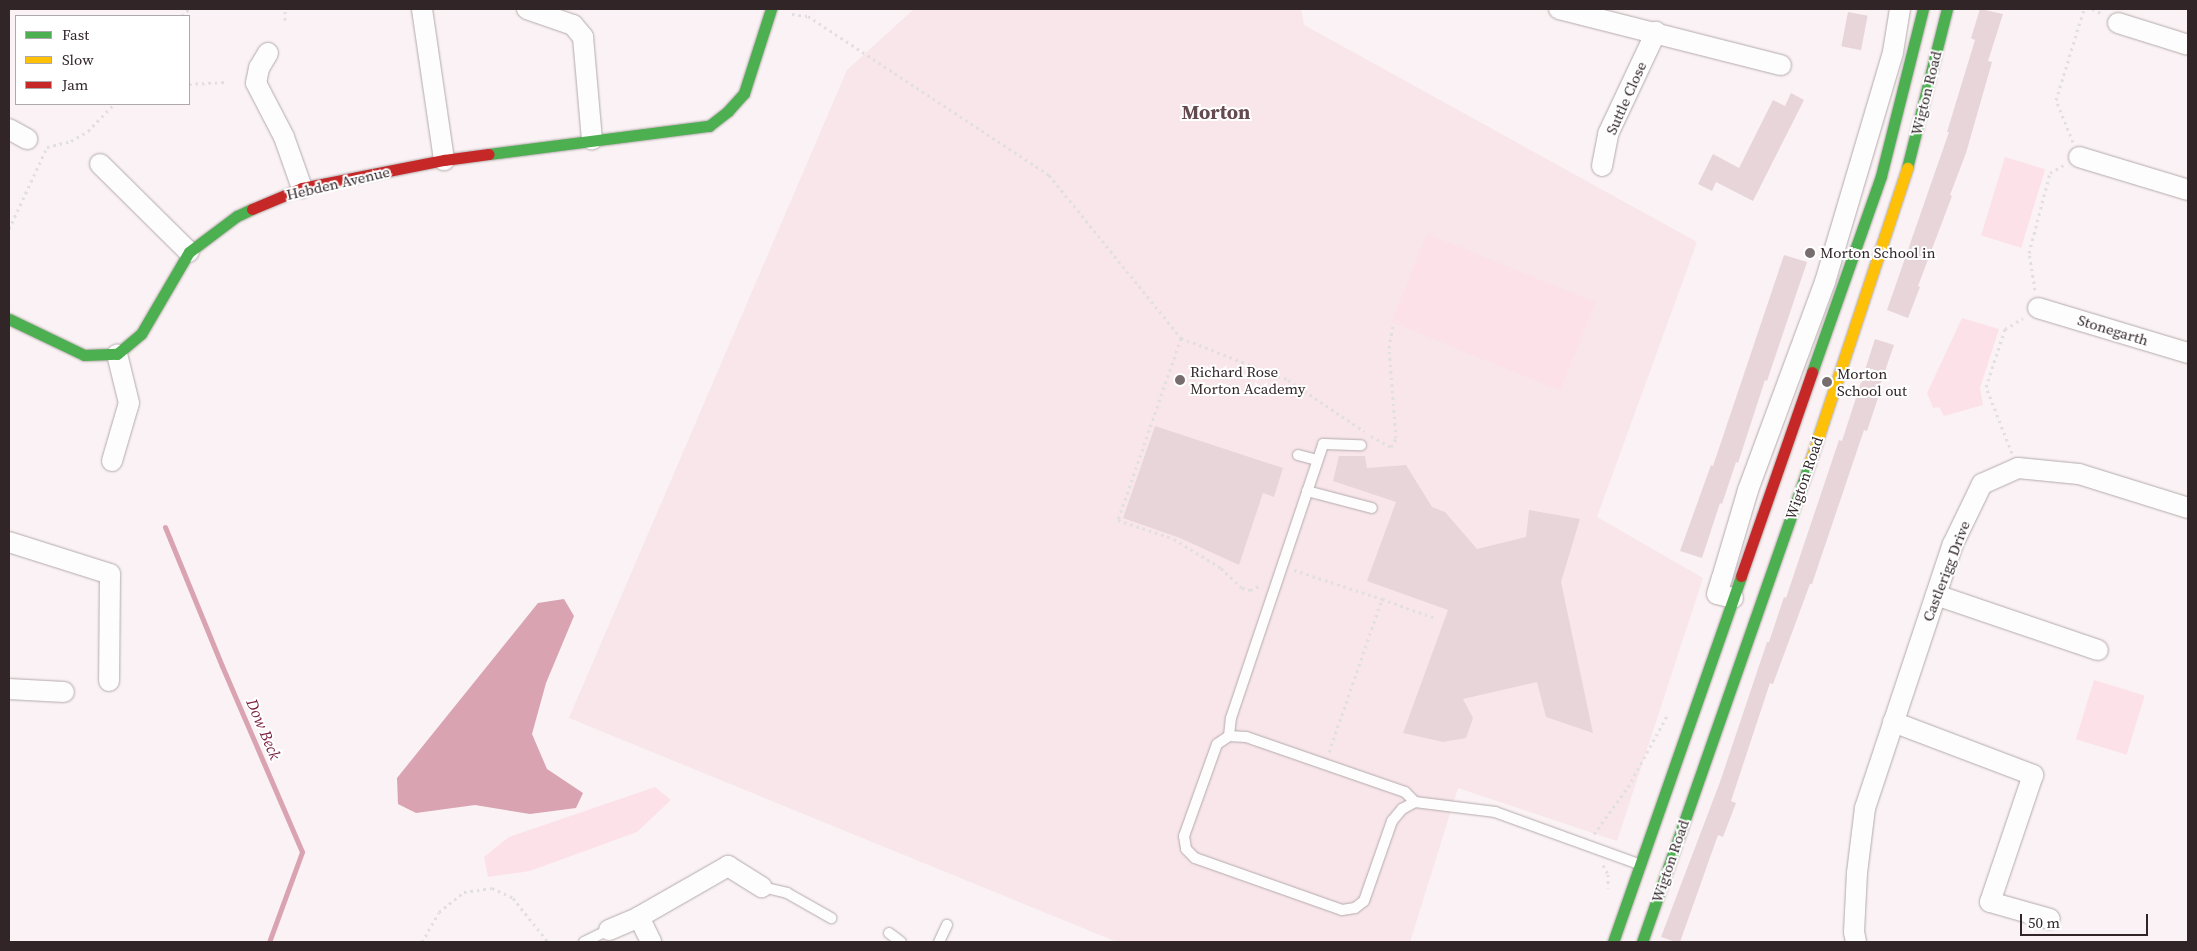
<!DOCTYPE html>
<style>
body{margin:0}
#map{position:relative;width:2197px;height:951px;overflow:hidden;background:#faf2f4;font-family:"Source Serif 4",serif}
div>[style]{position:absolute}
.built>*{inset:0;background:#f8e6ea}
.green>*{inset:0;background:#fce2e8;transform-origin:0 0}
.water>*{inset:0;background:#d9a3b1}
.stream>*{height:5px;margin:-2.5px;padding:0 2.5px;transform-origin:2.5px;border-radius:2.5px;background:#d9a3b1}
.building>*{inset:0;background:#e8d5da;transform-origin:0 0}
.path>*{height:3px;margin-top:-1.5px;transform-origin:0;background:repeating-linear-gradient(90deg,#e1dfe0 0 2.5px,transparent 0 6.5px)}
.roads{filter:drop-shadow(0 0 1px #b4aaac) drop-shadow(0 0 1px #b4aaac)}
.lane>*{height:10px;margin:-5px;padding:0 5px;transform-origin:5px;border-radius:5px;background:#fefdfd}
.street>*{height:20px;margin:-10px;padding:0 10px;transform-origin:10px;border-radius:10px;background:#fefdfd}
.fast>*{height:11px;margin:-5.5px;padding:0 5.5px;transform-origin:5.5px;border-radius:5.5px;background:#4caf50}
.slow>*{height:11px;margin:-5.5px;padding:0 5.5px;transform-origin:5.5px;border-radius:5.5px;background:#ffc107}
.jam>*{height:11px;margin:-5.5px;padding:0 5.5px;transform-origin:5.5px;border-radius:5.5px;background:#c62828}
.dots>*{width:14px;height:14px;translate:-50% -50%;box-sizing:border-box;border:2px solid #fff;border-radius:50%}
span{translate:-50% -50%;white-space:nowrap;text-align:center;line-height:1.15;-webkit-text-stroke:4px #fff;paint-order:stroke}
.street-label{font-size:15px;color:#312528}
.poi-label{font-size:15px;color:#312528}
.left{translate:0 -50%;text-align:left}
.water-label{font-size:16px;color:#7a2141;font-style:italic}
.district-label{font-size:20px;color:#64494f;font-weight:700}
.frame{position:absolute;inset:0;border:10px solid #312528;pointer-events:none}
.legend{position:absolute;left:15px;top:15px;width:175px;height:90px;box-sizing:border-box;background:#fff;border:1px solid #ada8a9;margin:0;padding:6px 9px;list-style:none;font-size:15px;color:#312528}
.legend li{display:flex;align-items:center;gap:10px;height:25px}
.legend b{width:25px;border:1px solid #ada8a9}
.scale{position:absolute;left:2020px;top:914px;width:128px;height:22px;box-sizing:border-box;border:2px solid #312528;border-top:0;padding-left:6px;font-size:15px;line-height:18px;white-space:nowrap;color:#312528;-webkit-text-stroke:4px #fff;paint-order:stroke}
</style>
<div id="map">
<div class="built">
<div style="clip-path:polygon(914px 9px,1301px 9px,1304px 25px,1697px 242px,1597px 517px,1703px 578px,1617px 841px,1458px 788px,1410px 942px,1117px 942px,569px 718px,847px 70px)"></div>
</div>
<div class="green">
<div style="left:2005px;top:157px;width:42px;height:82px;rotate:17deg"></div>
<div style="left:1427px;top:234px;width:182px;height:95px;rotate:22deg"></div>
<div style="clip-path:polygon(1962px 318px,1999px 329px,1980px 388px,1983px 405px,1944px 416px,1939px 407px,1933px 408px,1927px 393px)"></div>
<div style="left:2094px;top:680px;width:53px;height:62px;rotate:17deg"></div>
<div style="clip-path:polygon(655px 787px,671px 800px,637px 832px,530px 871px,488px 877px,484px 857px,509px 837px)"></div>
</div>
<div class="water">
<div style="clip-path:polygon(564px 599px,574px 616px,546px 683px,532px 734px,547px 769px,583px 793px,576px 808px,530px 814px,475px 805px,416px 813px,398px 804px,397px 778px,538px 603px)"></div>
</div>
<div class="stream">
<div style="left:165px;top:527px;width:150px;rotate:67.7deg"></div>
<div style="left:222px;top:666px;width:202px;rotate:66.7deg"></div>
<div style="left:302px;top:852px;width:96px;rotate:110.1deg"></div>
</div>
<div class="building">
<div style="clip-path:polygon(1980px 9px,2003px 14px,1988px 61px,1992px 62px,1966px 153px,1950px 195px,1952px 196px,1918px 286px,1920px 287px,1908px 318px,1887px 310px,1949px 132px,1947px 132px,1975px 40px,1971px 38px)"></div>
<div style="left:1848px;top:12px;width:20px;height:35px;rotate:11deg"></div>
<div style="clip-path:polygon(1791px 93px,1804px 100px,1753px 201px,1716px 182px,1712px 191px,1698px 184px,1713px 154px,1739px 168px,1773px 100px,1785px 106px)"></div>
<div style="clip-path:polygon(1784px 255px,1807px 262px,1767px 381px,1765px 380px,1738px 463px,1736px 462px,1722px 504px,1720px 503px,1702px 558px,1680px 551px,1711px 465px,1713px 466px)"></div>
<div style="clip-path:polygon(1875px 339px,1894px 345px,1877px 394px,1879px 395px,1867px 431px,1864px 430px,1812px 584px,1810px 584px,1773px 684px,1770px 683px,1731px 801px,1736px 803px,1723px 837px,1718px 835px,1680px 942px,1676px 942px,1661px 937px,1720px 782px,1767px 642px,1769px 642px,1784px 597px,1786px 598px,1839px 440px,1842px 441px)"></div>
<div style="clip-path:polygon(1155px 426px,1283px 468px,1274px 497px,1263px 493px,1239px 565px,1180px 538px,1123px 518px)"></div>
<div style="clip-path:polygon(1339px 456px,1365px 456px,1367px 468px,1406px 465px,1432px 507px,1445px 512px,1477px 549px,1526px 537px,1529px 510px,1580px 519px,1561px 582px,1593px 733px,1546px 717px,1537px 682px,1463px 699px,1473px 718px,1466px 738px,1443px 742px,1403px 733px,1448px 610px,1367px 581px,1396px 502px,1333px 481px)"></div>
</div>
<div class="path">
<div style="left:2092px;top:9px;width:12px;rotate:24deg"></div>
<div style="left:792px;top:14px;width:16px;rotate:7deg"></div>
<div style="left:808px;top:16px;width:289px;rotate:33.4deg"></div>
<div style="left:1049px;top:175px;width:210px;rotate:51deg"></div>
<div style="left:1181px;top:338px;width:115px;rotate:21.4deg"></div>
<div style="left:1288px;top:380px;width:92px;rotate:33.9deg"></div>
<div style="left:182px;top:16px;width:10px;rotate:-45deg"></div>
<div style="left:285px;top:20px;width:11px;rotate:-90deg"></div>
<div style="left:189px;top:84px;width:37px;rotate:-3deg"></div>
<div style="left:2073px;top:142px;width:45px;rotate:-112deg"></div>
<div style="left:2056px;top:100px;width:95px;rotate:-72.9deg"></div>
<div style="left:9px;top:229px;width:90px;rotate:-65.1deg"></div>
<div style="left:47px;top:147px;width:25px;rotate:-14deg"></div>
<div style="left:71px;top:141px;width:20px;rotate:-30deg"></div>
<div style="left:88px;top:131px;width:37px;rotate:-46deg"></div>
<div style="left:2035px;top:290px;width:37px;rotate:-99deg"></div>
<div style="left:2029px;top:253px;width:83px;rotate:-75.3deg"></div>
<div style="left:2050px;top:173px;width:16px;rotate:-30deg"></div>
<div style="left:1181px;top:338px;width:193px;rotate:109.1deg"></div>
<div style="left:1118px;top:520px;width:59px;rotate:18.7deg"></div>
<div style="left:1174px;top:539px;width:55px;rotate:31.7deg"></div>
<div style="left:1221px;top:568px;width:29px;rotate:44deg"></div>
<div style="left:1242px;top:588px;width:8px;rotate:14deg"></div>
<div style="left:1250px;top:590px;width:13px;rotate:-23deg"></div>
<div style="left:1371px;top:436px;width:23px;rotate:29deg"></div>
<div style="left:1391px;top:447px;width:10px;rotate:-61deg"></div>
<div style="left:1396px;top:438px;width:90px;rotate:-94.4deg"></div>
<div style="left:1389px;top:348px;width:23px;rotate:-80deg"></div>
<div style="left:2012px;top:453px;width:71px;rotate:-111.5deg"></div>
<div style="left:1986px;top:387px;width:61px;rotate:-71.9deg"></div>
<div style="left:2005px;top:329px;width:21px;rotate:-31deg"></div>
<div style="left:1294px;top:570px;width:93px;rotate:18.2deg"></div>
<div style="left:1329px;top:752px;width:162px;rotate:-70.9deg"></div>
<div style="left:1382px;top:599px;width:56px;rotate:19.7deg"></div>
<div style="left:1594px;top:834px;width:58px;rotate:-54.1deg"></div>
<div style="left:1628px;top:787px;width:83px;rotate:-61.3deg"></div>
<div style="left:1603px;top:865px;width:10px;rotate:61deg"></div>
<div style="left:1608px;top:874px;width:14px;rotate:90deg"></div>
<div style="left:422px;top:942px;width:34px;rotate:-60deg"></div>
<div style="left:439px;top:912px;width:32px;rotate:-39deg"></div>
<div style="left:464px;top:892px;width:28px;rotate:-8deg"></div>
<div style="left:492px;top:888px;width:23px;rotate:25deg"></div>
<div style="left:513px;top:898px;width:56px;rotate:51.5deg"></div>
</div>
<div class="roads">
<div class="lane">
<div style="left:1298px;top:455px;width:20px;rotate:15deg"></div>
<div style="left:1307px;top:491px;width:67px;rotate:14.7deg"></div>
<div style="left:1229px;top:736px;width:18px;rotate:-84deg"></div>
<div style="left:1231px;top:718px;width:289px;rotate:-71.4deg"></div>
<div style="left:1323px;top:444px;width:38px;rotate:2deg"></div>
<div style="left:1415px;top:802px;width:14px;rotate:-135deg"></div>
<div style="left:1405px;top:792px;width:168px;rotate:-160.9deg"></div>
<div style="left:1246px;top:737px;width:17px;rotate:-177deg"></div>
<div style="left:1229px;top:736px;width:14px;rotate:146deg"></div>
<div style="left:1217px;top:744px;width:98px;rotate:109.7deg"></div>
<div style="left:1184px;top:836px;width:13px;rotate:81deg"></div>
<div style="left:1186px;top:849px;width:13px;rotate:45deg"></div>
<div style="left:1195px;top:858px;width:156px;rotate:19.5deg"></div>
<div style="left:1342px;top:910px;width:13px;rotate:-9deg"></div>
<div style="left:1355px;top:908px;width:11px;rotate:-38deg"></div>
<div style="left:1364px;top:901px;width:85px;rotate:-70.7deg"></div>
<div style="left:1392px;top:821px;width:16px;rotate:-50deg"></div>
<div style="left:1402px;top:809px;width:15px;rotate:-28deg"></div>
<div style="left:1415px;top:802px;width:81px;rotate:7.1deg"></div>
<div style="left:1495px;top:812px;width:153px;rotate:19.9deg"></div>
<div style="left:762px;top:887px;width:26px;rotate:13deg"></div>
<div style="left:787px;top:893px;width:51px;rotate:29.6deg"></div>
<div style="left:889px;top:933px;width:15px;rotate:37deg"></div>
<div style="left:584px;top:942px;width:28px;rotate:-26deg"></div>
<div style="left:939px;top:942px;width:19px;rotate:-65deg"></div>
</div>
<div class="street">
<div style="left:422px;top:9px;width:153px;rotate:81.7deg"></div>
<div style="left:527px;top:9px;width:49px;rotate:19.2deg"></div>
<div style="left:573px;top:25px;width:16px;rotate:50deg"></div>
<div style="left:583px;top:37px;width:103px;rotate:85deg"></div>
<div style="left:1559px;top:9px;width:229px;rotate:14.2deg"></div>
<div style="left:2118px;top:23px;width:73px;rotate:17.4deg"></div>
<div style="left:268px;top:53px;width:17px;rotate:121deg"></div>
<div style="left:259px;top:68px;width:15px;rotate:101deg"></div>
<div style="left:256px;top:83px;width:61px;rotate:62.6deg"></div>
<div style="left:284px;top:137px;width:54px;rotate:70.6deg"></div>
<div style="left:9px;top:129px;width:21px;rotate:29deg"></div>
<div style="left:2079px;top:157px;width:114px;rotate:16.8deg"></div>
<div style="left:100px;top:164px;width:125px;rotate:44.7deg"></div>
<div style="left:1602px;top:166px;width:33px;rotate:-79deg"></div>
<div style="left:1608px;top:134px;width:113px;rotate:-64.8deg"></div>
<div style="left:2038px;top:308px;width:157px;rotate:16.7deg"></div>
<div style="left:112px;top:461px;width:60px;rotate:-73.7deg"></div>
<div style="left:129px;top:403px;width:50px;rotate:-103.8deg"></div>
<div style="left:9px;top:542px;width:106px;rotate:17.6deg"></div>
<div style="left:110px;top:574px;width:107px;rotate:90.5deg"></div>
<div style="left:1936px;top:595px;width:171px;rotate:18.8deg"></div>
<div style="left:1733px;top:598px;width:16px;rotate:-166deg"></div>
<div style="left:1717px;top:594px;width:17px;rotate:-73deg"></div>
<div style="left:1722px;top:578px;width:92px;rotate:-73.5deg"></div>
<div style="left:1748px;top:490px;width:222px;rotate:-69.7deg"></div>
<div style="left:1825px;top:282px;width:240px;rotate:-73.5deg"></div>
<div style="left:1893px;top:52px;width:44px;rotate:-80.8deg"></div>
<div style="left:9px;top:689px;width:55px;rotate:3.1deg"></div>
<div style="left:1893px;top:722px;width:150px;rotate:20.7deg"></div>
<div style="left:2033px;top:775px;width:134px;rotate:108.7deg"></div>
<div style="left:1990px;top:902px;width:62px;rotate:15.8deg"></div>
<div style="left:639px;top:917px;width:28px;rotate:64deg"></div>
<div style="left:609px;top:930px;width:33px;rotate:-23deg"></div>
<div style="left:639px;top:917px;width:103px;rotate:-29.8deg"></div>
<div style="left:728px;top:866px;width:40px;rotate:32deg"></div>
<div style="left:1856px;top:942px;width:10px;rotate:-101deg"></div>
<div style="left:1854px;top:932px;width:59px;rotate:-87.1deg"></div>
<div style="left:1857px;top:873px;width:65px;rotate:-83deg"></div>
<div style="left:1865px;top:808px;width:278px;rotate:-71.6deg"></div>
<div style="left:1953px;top:544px;width:67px;rotate:-64.2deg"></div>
<div style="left:1982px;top:484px;width:39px;rotate:-24deg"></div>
<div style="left:2018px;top:468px;width:61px;rotate:5.6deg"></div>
<div style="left:2079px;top:474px;width:114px;rotate:17.3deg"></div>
</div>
<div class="fast">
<div style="left:489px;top:154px;width:222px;rotate:-7.3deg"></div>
<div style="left:709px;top:126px;width:24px;rotate:-38deg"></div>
<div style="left:728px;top:111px;width:24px;rotate:-48deg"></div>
<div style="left:744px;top:93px;width:88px;rotate:-72.2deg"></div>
<div style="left:1907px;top:168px;width:164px;rotate:-75.9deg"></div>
<div style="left:9px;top:319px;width:83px;rotate:25.6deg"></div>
<div style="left:84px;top:355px;width:33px;rotate:-2deg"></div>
<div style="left:117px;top:354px;width:31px;rotate:-40deg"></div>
<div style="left:141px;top:334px;width:95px;rotate:-59.7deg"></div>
<div style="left:189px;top:252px;width:60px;rotate:-36.9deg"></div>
<div style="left:237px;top:216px;width:17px;rotate:-25deg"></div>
<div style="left:1812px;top:372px;width:208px;rotate:-70.6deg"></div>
<div style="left:1881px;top:176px;width:172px;rotate:-75.9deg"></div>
<div style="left:1613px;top:942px;width:388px;rotate:-70.7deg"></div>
<div style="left:1642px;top:942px;width:509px;rotate:-70.71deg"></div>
</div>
<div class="slow">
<div style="left:1810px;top:462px;width:310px;rotate:-71.7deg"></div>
</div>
<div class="jam">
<div style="left:252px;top:209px;width:54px;rotate:-22.8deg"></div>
<div style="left:302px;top:188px;width:145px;rotate:-11.2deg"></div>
<div style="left:444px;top:160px;width:45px;rotate:-7.6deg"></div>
<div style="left:1741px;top:576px;width:216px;rotate:-70.8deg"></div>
</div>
</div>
<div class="dots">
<div style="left:1810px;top:253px;background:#776d6f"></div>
<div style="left:1180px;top:380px;background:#776d6f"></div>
<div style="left:1827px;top:382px;background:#776d6f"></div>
</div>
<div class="street-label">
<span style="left:1926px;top:93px;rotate:-76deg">Wigton Road</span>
<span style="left:1626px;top:98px;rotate:-66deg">Suttle Close</span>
<span style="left:338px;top:183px;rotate:-13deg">Hebden Avenue</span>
<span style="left:2113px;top:330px;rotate:17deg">Stonegarth</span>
<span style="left:1804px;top:478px;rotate:-71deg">Wigton Road</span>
<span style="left:1946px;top:571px;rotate:-69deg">Castlerigg Drive</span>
<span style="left:1670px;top:861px;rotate:-71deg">Wigton Road</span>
</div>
<div class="poi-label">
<span class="left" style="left:1820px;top:253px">Morton School in</span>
<span class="left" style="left:1190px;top:380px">Richard Rose<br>Morton Academy</span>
<span class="left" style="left:1837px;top:382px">Morton<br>School out</span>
</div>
<div class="water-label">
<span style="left:264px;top:729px;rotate:67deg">Dow Beck</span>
</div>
<div class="district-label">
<span style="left:1216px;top:112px">Morton</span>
</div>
<div class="frame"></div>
<ul class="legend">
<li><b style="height:6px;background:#4caf50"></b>Fast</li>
<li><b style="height:6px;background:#ffc107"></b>Slow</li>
<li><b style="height:6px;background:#c62828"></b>Jam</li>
</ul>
<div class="scale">50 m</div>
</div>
